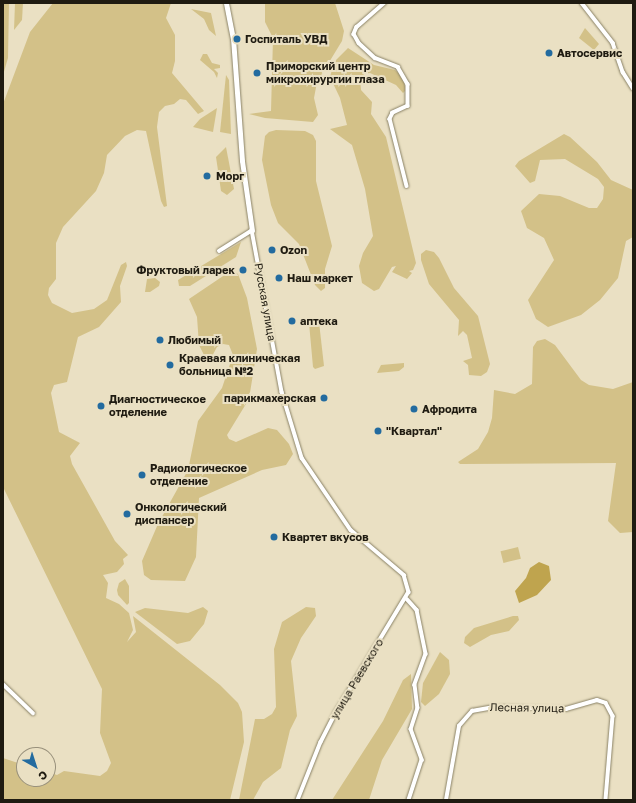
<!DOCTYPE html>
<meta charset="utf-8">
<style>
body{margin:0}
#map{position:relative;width:636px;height:803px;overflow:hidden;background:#eae0c3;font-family:"Golos Text",sans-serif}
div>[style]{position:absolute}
.green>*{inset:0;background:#d3c188;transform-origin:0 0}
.water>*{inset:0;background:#bfa44e}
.roads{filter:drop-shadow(0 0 1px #8a8266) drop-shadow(0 0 1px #8a8266)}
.street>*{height:3.5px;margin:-1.75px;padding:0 1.75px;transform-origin:1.75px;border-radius:1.75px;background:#fff}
.secondary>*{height:5px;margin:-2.5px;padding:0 2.5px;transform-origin:2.5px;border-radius:2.5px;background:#fff}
.dots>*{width:11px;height:11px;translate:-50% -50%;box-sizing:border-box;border:2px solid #eae0c3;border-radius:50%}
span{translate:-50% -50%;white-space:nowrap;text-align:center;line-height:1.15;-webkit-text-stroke:4px #eae0c3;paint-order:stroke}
.poi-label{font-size:11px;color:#1f1b11;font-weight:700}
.left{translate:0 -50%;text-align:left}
.right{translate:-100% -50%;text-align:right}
.street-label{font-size:11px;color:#1f1b11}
.frame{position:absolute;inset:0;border:4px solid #1f1b11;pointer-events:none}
.north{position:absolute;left:16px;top:747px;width:40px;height:40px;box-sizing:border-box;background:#eae0c3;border:1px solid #99917c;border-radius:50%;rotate:141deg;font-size:11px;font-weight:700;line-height:16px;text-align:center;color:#1f1b11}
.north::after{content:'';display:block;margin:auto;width:14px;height:18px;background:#236b9f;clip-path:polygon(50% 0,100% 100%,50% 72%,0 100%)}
</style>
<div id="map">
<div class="green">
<div style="clip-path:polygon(3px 3px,9px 3px,8px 58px,3px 75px)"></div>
<div style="clip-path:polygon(15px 3px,23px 3px,22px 20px,14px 30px)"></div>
<div style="clip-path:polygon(53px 3px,171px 3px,166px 18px,175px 35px,175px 61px,172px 73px,204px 111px,198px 114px,186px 100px,180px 99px,174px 104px,165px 106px,159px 112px,157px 127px,167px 206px,164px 207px,161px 201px,146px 131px,137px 130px,125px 136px,107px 155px,104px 173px,96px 191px,63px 227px,56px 243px,56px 279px,49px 288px,48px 295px,52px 303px,72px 313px,94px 309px,107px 300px,121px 265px,126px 262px,127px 266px,120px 286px,121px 302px,99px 327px,78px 337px,67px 382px,54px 385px,51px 393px,59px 432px,80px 443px,70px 456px,72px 464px,115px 541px,128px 555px,123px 559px,124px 564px,117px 572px,103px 575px,108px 583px,106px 598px,119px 604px,129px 613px,133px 630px,127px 642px,136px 632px,133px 616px,220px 685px,238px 703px,242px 712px,244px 742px,230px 800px,3px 800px,3px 758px,24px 765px,24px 779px,48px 779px,48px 772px,57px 775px,64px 771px,100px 776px,107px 771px,111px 763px,100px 733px,102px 689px,3px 487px,3px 104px,30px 32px)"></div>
<div style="clip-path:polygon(265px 3px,335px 3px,344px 31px,342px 41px,317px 82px,314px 98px,318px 115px,313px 122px,265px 118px,249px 114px,271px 111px,273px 38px,265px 22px)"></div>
<div style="clip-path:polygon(191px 9px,211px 13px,216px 36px,209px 30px,204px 19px)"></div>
<div style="clip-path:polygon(585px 28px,599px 44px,594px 50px,579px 38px)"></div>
<div style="clip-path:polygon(348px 48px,374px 65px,395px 70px,402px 76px,406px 90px,403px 93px,396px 85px,370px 73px,364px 74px,360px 79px,361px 90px,372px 102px,371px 114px,386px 137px,416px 263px,413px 270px,409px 271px,412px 273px,407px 279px,392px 272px,396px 266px,392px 267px,379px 289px,374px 291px,362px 283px,359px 266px,363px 253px,373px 236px,365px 189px,352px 145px,330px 129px,347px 125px,340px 98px,330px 77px,334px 62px)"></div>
<div style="clip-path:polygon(203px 54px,207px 54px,212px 63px,220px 65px,220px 68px,214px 69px,218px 73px,217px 78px,214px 72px,200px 60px)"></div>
<div style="clip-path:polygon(226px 75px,229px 80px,231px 134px,220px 132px)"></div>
<div style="clip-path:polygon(217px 108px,213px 132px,193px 127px,200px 119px)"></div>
<div style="clip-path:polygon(276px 130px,305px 131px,313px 135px,316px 141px,316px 181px,332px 246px,325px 269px,325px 288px,321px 291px,315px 285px,299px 244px,278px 223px,271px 205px,262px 160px,265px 136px,269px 132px)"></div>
<div style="clip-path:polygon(564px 134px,570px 137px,597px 162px,611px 180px,633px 190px,633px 237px,626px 241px,618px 278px,600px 300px,581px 315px,548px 327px,536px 319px,528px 300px,554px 260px,544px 238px,527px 228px,521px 211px,539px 194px,560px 196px,589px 208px,597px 208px,603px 199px,604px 187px,598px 179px,565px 159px,540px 160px,535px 181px,530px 183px,515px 166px,519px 161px)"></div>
<div style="clip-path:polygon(226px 147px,234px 189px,227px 195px,221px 191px,216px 157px)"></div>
<div style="clip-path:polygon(241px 242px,236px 257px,190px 286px,179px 286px,178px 280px)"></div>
<div style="clip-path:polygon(426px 250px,434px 252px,439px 258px,454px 288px,478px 316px,490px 364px,487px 372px,481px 376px,469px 375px,468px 365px,463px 361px,472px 358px,467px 335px,463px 331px,458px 336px,459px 320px,429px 284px,421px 260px,421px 254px)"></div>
<div style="clip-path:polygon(232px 270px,238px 274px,247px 298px,257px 349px,249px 399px,227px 435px,229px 439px,236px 442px,268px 428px,277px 430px,289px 444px,293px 454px,286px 465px,262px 470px,199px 498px,196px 557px,185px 581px,151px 580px,144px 575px,142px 561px,158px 524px,188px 470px,198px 421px,222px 388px,233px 355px,229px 345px,223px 344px,217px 347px,210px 360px,206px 359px,199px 345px,197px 317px,189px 299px)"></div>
<div style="clip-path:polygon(155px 278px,160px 282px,159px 286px,150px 292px,145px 292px,147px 279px)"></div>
<div style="clip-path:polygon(319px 322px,324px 366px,315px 369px,313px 367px,309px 323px)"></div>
<div style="clip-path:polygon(545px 339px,555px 345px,581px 380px,589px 385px,613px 389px,633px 382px,633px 532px,620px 533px,608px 521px,616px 463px,460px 464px,458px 462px,478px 449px,488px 432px,492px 418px,494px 390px,515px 394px,532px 384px,533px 347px,537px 341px)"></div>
<div style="clip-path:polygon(404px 363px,404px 367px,399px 371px,377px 373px,381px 365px)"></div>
<div style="left:518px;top:547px;width:12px;height:18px;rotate:76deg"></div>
<div style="clip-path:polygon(125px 579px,129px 586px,129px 603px,127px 605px,118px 595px,117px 590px,119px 583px)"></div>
<div style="clip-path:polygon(203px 607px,208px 611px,204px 624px,190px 641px,177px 644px,135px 612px,145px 608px,188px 613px)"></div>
<div style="clip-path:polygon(306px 607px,315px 608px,316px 616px,301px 638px,291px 661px,297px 716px,290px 730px,281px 768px,263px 782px,253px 800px,239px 800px,255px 719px,264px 719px,272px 714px,276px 707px,274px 649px,282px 622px)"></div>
<div style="clip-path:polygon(513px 616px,518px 616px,519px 620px,509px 631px,491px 635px,470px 647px,464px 643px,465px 637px,474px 628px)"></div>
<div style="clip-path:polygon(440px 652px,449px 660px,450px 674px,439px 694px,425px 706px,421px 702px,423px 683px)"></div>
<div style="clip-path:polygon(411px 674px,412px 709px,382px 760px,369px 800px,332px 800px,383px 721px,403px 680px)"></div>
</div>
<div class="water">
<div style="clip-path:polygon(539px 562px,549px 566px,551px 580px,537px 595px,519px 603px,515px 591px,526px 578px,530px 568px)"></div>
</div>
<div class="roads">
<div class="street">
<div style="left:385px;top:3px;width:37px;rotate:139deg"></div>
<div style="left:357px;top:27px;width:8px;rotate:113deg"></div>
<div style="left:354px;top:34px;width:10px;rotate:61deg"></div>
<div style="left:359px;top:43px;width:22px;rotate:43deg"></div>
<div style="left:375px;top:58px;width:25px;rotate:21deg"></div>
<div style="left:398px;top:67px;width:20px;rotate:60deg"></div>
<div style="left:408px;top:84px;width:22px;rotate:90deg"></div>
<div style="left:408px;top:106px;width:17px;rotate:155deg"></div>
<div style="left:393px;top:113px;width:7px;rotate:117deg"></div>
<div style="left:390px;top:119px;width:69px;rotate:75.8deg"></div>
<div style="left:582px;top:3px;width:51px;rotate:52.2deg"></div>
<div style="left:613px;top:43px;width:31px;rotate:71deg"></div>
<div style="left:623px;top:72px;width:19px;rotate:58deg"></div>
<div style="left:219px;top:251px;width:39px;rotate:-32deg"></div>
<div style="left:252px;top:230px;width:165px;rotate:79.5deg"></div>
<div style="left:282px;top:392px;width:69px;rotate:73.1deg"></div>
<div style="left:302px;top:458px;width:87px;rotate:55.8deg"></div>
<div style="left:351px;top:530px;width:70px;rotate:40.3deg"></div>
<div style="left:404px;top:575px;width:18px;rotate:74deg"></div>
<div style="left:409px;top:592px;width:141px;rotate:121.1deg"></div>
<div style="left:336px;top:713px;width:33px;rotate:117deg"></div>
<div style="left:321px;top:742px;width:62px;rotate:111.6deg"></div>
<div style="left:407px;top:599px;width:15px;rotate:48deg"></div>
<div style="left:417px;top:610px;width:45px;rotate:78.4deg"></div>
<div style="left:426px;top:654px;width:33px;rotate:110deg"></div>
<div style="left:415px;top:685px;width:23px;rotate:83deg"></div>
<div style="left:418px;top:708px;width:22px;rotate:108deg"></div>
<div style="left:411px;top:729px;width:33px;rotate:70deg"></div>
<div style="left:422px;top:760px;width:42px;rotate:108deg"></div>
<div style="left:3px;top:684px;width:42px;rotate:44deg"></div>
<div style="left:446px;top:800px;width:75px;rotate:-80deg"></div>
<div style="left:459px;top:726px;width:20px;rotate:-49deg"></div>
<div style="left:472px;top:711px;width:22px;rotate:-10deg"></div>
<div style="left:494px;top:707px;width:72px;rotate:1.6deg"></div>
<div style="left:566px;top:709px;width:32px;rotate:-16deg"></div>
<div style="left:597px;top:700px;width:9px;rotate:18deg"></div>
<div style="left:606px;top:703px;width:15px;rotate:62deg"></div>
<div style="left:613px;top:716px;width:84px;rotate:94.8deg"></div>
</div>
<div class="secondary">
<div style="left:226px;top:3px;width:36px;rotate:79deg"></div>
<div style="left:233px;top:38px;width:123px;rotate:85.8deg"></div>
<div style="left:242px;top:161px;width:70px;rotate:81.8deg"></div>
</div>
</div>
<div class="dots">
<div style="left:237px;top:39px;background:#236b9f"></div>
<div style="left:549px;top:53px;background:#236b9f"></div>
<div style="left:257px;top:73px;background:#236b9f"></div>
<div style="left:207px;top:176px;background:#236b9f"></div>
<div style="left:272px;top:250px;background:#236b9f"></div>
<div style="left:243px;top:270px;background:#236b9f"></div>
<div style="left:279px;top:278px;background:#236b9f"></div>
<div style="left:292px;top:321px;background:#236b9f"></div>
<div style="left:160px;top:340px;background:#236b9f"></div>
<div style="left:170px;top:365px;background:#236b9f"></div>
<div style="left:324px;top:398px;background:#236b9f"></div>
<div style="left:101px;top:406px;background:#236b9f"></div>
<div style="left:414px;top:409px;background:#236b9f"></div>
<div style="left:378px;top:431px;background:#236b9f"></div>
<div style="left:142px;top:475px;background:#236b9f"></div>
<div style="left:127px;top:514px;background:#236b9f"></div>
<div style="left:274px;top:537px;background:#236b9f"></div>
</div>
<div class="poi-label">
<span class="left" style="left:245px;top:39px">Госпиталь УВД</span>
<span class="left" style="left:557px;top:53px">Автосервис</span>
<span class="left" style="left:266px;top:73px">Приморский центр<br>микрохирургии глаза</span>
<span class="left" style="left:216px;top:176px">Морг</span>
<span class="left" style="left:280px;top:250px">Ozon</span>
<span class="right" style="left:235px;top:270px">Фруктовый ларек</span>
<span class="left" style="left:287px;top:278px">Наш маркет</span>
<span class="left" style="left:300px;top:321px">аптека</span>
<span class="left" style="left:168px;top:340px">Любимый</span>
<span class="left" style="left:179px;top:365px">Краевая клиническая<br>больница №2</span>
<span class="right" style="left:316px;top:398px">парикмахерская</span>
<span class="left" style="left:109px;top:406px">Диагностическое<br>отделение</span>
<span class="left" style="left:422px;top:409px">Афродита</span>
<span class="left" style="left:386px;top:431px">"Квартал"</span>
<span class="left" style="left:150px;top:475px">Радиологическое<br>отделение</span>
<span class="left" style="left:135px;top:514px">Онкологический<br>диспансер</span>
<span class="left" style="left:282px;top:537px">Квартет вкусов</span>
</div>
<div class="street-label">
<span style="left:265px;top:302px;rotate:80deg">Русская улица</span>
<span style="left:357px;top:679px;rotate:-59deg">улица Раевского</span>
<span style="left:527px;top:708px;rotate:1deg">Лесная улица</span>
</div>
<div class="frame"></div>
<div class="north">С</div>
</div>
